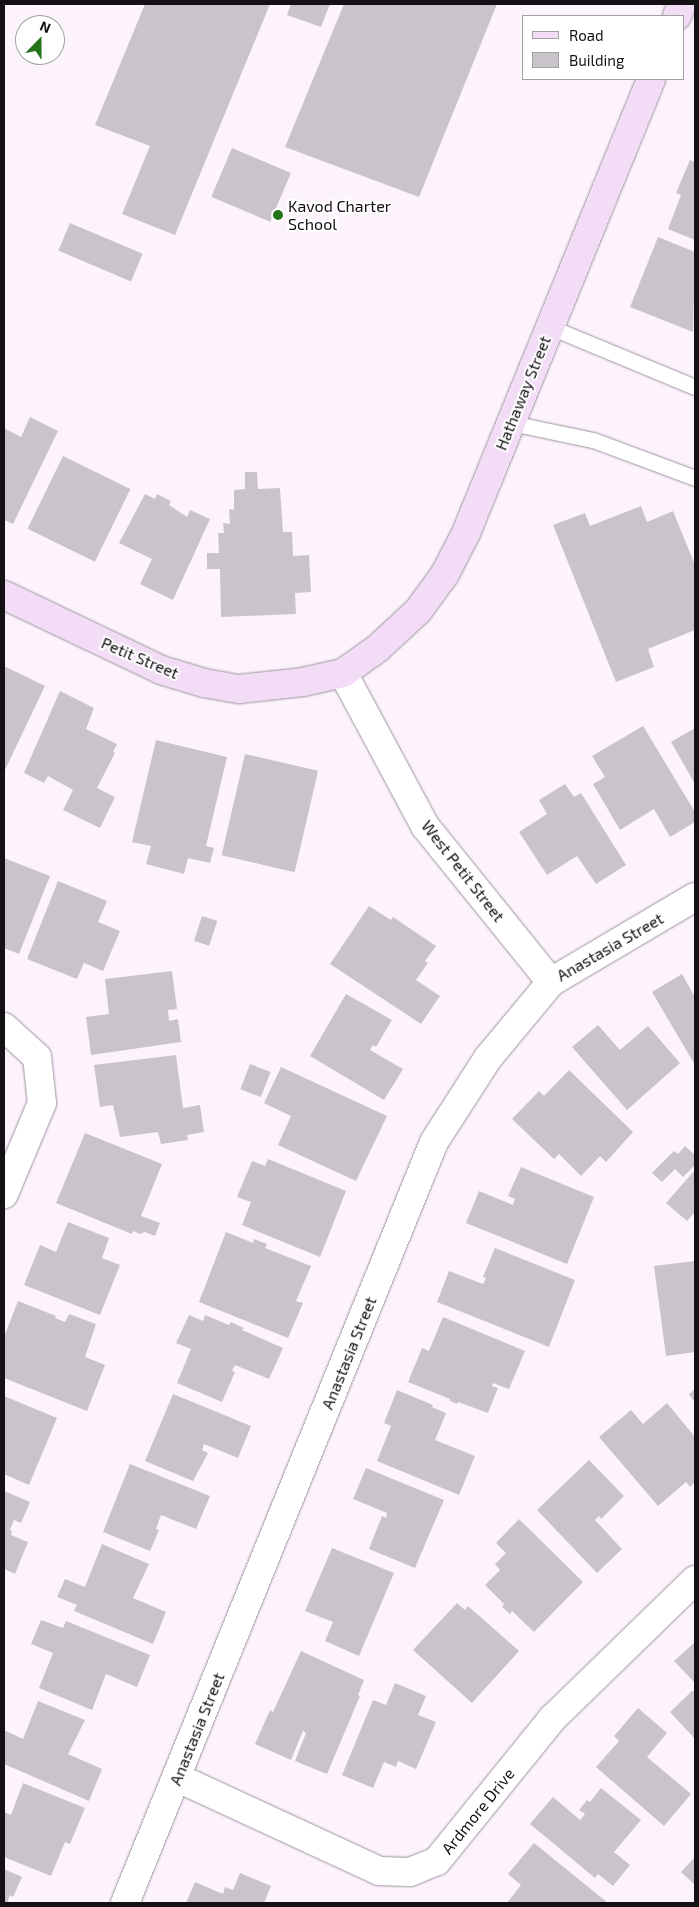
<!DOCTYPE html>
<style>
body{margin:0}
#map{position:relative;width:699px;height:1907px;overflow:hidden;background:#fcf3fd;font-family:"Exo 2",sans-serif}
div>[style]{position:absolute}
.building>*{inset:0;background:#cbc3cc;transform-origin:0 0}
.roads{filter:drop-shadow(0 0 1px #9d959e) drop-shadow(0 0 1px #9d959e)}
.lane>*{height:15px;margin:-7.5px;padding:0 7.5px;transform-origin:7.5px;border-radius:7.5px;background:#fff}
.street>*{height:28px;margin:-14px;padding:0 14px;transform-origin:14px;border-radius:14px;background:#fff}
.secondary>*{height:28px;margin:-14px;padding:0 14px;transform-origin:14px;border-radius:14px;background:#f2dcf6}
.dots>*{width:14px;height:14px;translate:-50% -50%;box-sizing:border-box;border:2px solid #fff;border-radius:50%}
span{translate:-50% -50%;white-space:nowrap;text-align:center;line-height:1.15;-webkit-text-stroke:4px #fff;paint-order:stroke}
.poi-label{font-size:16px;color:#141115}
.left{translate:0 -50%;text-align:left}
.street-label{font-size:16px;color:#141115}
.frame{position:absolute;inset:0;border:5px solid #141115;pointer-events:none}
.legend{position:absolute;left:522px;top:15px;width:162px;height:65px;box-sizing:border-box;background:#fff;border:1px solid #a1a0a1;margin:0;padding:6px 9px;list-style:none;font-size:15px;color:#141115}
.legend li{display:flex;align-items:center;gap:10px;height:25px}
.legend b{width:25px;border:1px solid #a1a0a1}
.north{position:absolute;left:15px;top:15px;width:50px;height:50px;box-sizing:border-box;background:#fff;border:1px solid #a1a0a1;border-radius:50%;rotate:22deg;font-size:14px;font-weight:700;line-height:20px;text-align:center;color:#141115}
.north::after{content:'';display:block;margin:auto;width:18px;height:22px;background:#24731a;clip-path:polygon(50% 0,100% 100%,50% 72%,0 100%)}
</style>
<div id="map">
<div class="building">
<div style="clip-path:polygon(145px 4px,270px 4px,175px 235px,122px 214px,150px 146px,95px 125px)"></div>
<div style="clip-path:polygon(291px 4px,330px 4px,321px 27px,287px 15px)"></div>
<div style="clip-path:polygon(344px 4px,497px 4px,419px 197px,285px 147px)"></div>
<div style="left:232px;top:148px;width:64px;height:53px;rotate:23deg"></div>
<div style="clip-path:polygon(690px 160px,695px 162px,695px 240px,668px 229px,681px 195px,676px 193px)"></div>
<div style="left:70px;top:223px;width:79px;height:30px;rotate:23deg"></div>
<div style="clip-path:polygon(658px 237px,695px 252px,693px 332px,630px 307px)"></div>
<div style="clip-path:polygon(30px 417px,58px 431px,13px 524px,4px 520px,4px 428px,21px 437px)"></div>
<div style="left:63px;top:456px;width:75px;height:81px;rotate:26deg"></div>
<div style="clip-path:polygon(245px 472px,257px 472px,258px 489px,280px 488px,283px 532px,292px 532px,293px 556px,309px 555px,311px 592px,295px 593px,296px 614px,221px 617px,220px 569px,207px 569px,207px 553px,219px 553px,218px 533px,224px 533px,223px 523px,230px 524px,229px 509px,234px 510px,234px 490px,245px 489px)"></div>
<div style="clip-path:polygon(145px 494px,155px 499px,157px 494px,171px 501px,169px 505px,187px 517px,190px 510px,210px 519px,173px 600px,140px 584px,152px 559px,119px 543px)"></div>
<div style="clip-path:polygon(641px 506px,647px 522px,673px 511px,695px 565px,695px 630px,648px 649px,654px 667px,616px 682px,553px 525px,585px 513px,590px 526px)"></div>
<div style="clip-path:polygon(4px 666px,45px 686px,4px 772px)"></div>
<div style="clip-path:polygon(60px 691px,94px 708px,86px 729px,117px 744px,113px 752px,115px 753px,97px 788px,115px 797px,100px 828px,63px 810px,73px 790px,48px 776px,44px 783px,24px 773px)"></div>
<div style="clip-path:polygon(643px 726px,695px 812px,695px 822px,670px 837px,654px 809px,620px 830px,593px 784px,605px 777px,592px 756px)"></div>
<div style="clip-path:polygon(695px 728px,695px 784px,671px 742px)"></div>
<div style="clip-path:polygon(156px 740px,227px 757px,206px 846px,214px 848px,210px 863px,188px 858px,184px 874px,146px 864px,151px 846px,132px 842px)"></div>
<div style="left:245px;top:754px;width:75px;height:104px;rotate:13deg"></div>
<div style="clip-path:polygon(565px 784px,574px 797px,581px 793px,626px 865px,596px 884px,577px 856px,547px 875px,519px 832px,547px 814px,539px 800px)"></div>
<div style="clip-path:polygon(4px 858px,50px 876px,19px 954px,4px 948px)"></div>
<div style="clip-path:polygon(58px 881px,107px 901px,98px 922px,120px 931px,103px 971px,84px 963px,77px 979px,27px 959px)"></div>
<div style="clip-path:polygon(369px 906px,391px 920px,393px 917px,436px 946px,425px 961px,428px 963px,416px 980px,440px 996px,421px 1024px,330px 964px)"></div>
<div style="left:202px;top:916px;width:16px;height:26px;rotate:18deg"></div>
<div style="clip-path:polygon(172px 971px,177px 1009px,168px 1010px,169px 1021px,178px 1019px,181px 1042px,91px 1055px,86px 1017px,109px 1014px,105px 979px)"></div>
<div style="clip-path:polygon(682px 974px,695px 997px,695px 1065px,652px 992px)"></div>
<div style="clip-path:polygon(346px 994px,392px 1020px,376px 1047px,373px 1045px,370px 1050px,403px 1069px,384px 1100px,310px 1056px)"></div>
<div style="clip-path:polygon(598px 1025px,620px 1050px,648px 1026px,680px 1063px,627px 1110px,572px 1047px)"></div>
<div style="clip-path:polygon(176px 1055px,183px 1108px,200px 1105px,204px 1132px,187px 1135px,188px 1140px,161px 1144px,158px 1132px,120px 1137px,113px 1105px,100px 1107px,94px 1065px)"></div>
<div style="left:250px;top:1064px;width:22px;height:27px;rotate:21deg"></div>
<div style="clip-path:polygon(281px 1067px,387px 1116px,356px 1181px,278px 1145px,291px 1116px,264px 1103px)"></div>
<div style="clip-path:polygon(569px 1070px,633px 1132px,606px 1162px,600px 1156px,581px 1176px,559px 1154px,554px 1159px,512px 1119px,539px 1091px,544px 1096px)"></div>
<div style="clip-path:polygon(85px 1133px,162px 1164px,141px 1216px,160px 1223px,155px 1236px,145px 1232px,140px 1234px,133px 1231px,132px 1234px,56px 1203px)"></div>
<div style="clip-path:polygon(685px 1146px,695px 1155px,695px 1165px,683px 1177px,675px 1169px,662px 1182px,652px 1173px,674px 1151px,678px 1154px)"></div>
<div style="clip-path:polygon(268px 1159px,346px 1191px,320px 1257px,242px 1225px,251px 1202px,237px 1197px,252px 1161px,265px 1166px)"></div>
<div style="clip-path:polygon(521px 1167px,594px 1197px,567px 1264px,466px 1223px,479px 1191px,513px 1205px,515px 1199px,508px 1196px)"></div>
<div style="clip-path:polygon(695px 1170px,695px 1212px,687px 1221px,666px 1203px)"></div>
<div style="clip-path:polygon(68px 1222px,109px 1238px,102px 1258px,120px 1265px,100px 1315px,24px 1285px,40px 1245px,56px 1252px)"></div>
<div style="clip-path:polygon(226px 1232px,253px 1243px,254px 1239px,267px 1244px,265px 1248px,311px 1266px,296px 1301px,303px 1303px,288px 1338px,199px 1302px)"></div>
<div style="clip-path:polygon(495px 1248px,575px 1280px,549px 1347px,437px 1302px,449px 1271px,483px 1284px,486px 1278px,483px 1277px)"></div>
<div style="clip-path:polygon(695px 1261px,695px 1352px,666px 1356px,654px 1266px)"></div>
<div style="clip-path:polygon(18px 1301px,56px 1316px,55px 1318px,65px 1322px,69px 1314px,96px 1324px,85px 1357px,105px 1365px,87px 1411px,4px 1378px,4px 1337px)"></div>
<div style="clip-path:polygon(189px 1315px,203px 1321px,205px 1315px,229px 1325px,231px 1322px,244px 1328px,242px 1330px,283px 1348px,269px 1379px,235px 1365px,232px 1371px,235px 1372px,222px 1402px,177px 1383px,191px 1349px,176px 1343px)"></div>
<div style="clip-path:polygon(443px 1317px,525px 1351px,509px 1389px,493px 1383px,492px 1386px,498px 1388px,488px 1413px,458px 1402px,457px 1404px,450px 1401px,450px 1399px,408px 1382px,422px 1348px,429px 1351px)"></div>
<div style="clip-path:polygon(695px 1389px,695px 1403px,689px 1394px)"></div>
<div style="clip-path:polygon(397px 1390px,433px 1405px,432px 1407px,446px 1413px,435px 1440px,475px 1456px,459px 1495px,377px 1461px,391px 1426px,384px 1423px)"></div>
<div style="clip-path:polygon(173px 1394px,251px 1426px,238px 1458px,204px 1444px,202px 1450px,208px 1453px,193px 1481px,145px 1461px)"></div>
<div style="clip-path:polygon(4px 1396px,57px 1418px,29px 1485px,4px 1474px)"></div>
<div style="clip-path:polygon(667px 1403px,695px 1437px,695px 1482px,690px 1487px,686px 1482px,658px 1506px,599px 1437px,631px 1410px,643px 1424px)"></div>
<div style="clip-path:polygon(589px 1460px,624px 1496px,601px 1519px,599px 1516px,595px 1520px,622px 1549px,597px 1573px,537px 1510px)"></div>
<div style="clip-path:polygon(130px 1464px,210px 1496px,196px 1529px,161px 1515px,156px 1529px,159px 1530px,150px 1551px,103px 1532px)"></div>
<div style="clip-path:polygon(366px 1468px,444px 1500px,415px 1568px,369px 1549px,382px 1516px,386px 1518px,387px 1513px,353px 1499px)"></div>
<div style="clip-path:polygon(4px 1491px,30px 1502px,21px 1523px,14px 1520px,10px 1530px,12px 1531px,11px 1535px,28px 1542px,15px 1574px,4px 1569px)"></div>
<div style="clip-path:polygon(519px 1519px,583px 1582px,534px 1632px,512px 1611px,510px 1614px,502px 1607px,504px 1604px,485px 1585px,500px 1570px,495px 1564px,506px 1553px,496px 1543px)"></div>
<div style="clip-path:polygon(102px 1544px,149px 1564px,133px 1598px,166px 1612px,153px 1644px,74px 1611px,77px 1605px,57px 1597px,65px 1579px,85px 1587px)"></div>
<div style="clip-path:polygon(332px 1548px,394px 1573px,359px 1656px,325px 1641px,333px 1622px,305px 1611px)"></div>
<div style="clip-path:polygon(457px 1603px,465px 1610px,468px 1606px,519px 1651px,472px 1703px,413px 1650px)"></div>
<div style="clip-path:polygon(41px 1620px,63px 1628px,66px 1621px,150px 1655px,137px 1687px,106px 1674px,92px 1710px,39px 1688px,53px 1653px,31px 1644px)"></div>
<div style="clip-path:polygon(695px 1642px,695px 1683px,674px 1661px)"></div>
<div style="clip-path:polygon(301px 1651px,364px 1680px,358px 1695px,360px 1696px,327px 1774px,295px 1761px,306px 1733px,303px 1731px,291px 1760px,255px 1744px,270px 1710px,273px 1712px)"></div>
<div style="clip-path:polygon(395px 1683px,426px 1696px,418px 1715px,436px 1722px,416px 1769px,398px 1761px,396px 1767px,384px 1762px,373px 1788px,342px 1775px,373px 1700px,386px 1705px)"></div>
<div style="clip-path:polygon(692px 1691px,695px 1691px,695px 1739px,670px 1712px)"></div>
<div style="clip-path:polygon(38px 1701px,85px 1720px,68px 1754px,102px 1769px,89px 1801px,4px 1764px,4px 1730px,23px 1739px)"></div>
<div style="clip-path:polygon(638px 1708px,667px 1733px,647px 1757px,691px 1794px,664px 1826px,596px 1767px,619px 1741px,614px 1736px)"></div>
<div style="clip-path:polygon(23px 1783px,85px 1808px,70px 1844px,65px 1842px,51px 1876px,4px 1857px,4px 1812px,11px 1815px)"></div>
<div style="clip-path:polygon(601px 1788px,641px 1820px,614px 1852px,630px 1865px,613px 1886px,598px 1874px,595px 1878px,530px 1824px,553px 1797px,580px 1820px,585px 1814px,579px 1810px,587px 1800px,590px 1802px)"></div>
<div style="clip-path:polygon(534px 1843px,608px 1903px,507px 1903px,521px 1885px,508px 1874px)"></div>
<div style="clip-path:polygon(695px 1857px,695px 1885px,681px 1872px)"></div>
<div style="clip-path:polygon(4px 1869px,22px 1877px,13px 1897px,10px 1895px,7px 1903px,4px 1903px)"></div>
<div style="clip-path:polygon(240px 1873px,271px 1886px,264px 1903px,186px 1903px,195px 1882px,223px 1894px,225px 1887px,233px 1890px)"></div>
</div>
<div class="roads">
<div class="lane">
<div style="left:550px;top:327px;width:157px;rotate:22.5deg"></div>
<div style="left:511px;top:423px;width:84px;rotate:11.7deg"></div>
<div style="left:593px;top:440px;width:109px;rotate:20.4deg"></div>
</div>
<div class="street">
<div style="left:343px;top:673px;width:174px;rotate:61.8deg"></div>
<div style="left:425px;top:826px;width:201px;rotate:51.1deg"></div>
<div style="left:4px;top:1027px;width:45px;rotate:42.3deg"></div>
<div style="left:37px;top:1057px;width:46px;rotate:83.8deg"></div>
<div style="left:42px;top:1103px;width:99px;rotate:112.7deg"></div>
<div style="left:178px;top:1778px;width:221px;rotate:24.8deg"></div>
<div style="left:379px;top:1871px;width:31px;rotate:2deg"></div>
<div style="left:410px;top:1872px;width:29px;rotate:-22deg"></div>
<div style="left:437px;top:1861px;width:184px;rotate:-51deg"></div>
<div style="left:553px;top:1718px;width:198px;rotate:-44.2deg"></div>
<div style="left:125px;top:1903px;width:821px;rotate:-67.9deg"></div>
<div style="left:434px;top:1142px;width:100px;rotate:-57.3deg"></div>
<div style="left:488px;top:1058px;width:99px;rotate:-50.3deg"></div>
<div style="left:551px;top:982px;width:167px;rotate:-30.6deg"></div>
</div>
<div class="secondary">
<div style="left:677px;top:16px;width:13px;rotate:-67deg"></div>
<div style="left:4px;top:595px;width:174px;rotate:25.5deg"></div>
<div style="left:161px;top:670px;width:45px;rotate:16.8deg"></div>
<div style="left:204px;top:683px;width:36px;rotate:10deg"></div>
<div style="left:239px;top:689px;width:64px;rotate:-6.2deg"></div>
<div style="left:303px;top:682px;width:41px;rotate:-12.7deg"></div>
<div style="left:343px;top:673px;width:43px;rotate:-35.5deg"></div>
<div style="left:378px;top:648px;width:54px;rotate:-42.8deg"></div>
<div style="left:418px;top:611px;width:46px;rotate:-53.9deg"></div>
<div style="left:445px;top:574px;width:46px;rotate:-62.9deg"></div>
<div style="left:466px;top:533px;width:490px;rotate:-67.8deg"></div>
</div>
</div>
<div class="dots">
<div style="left:278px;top:215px;background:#24731a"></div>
</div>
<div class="poi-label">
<span class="left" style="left:288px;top:215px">Kavod Charter<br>School</span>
</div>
<div class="street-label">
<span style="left:523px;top:393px;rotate:-68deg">Hathaway Street</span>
<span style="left:140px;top:658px;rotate:23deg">Petit Street</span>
<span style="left:463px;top:871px;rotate:52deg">West Petit Street</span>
<span style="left:610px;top:947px;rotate:-30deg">Anastasia Street</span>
<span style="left:349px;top:1353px;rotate:-68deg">Anastasia Street</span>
<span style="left:197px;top:1729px;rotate:-68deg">Anastasia Street</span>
<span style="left:478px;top:1811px;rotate:-51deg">Ardmore Drive</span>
</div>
<div class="frame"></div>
<ul class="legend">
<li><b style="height:6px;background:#f2dcf6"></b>Road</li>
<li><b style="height:14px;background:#cbc3cc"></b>Building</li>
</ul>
<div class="north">N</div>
</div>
